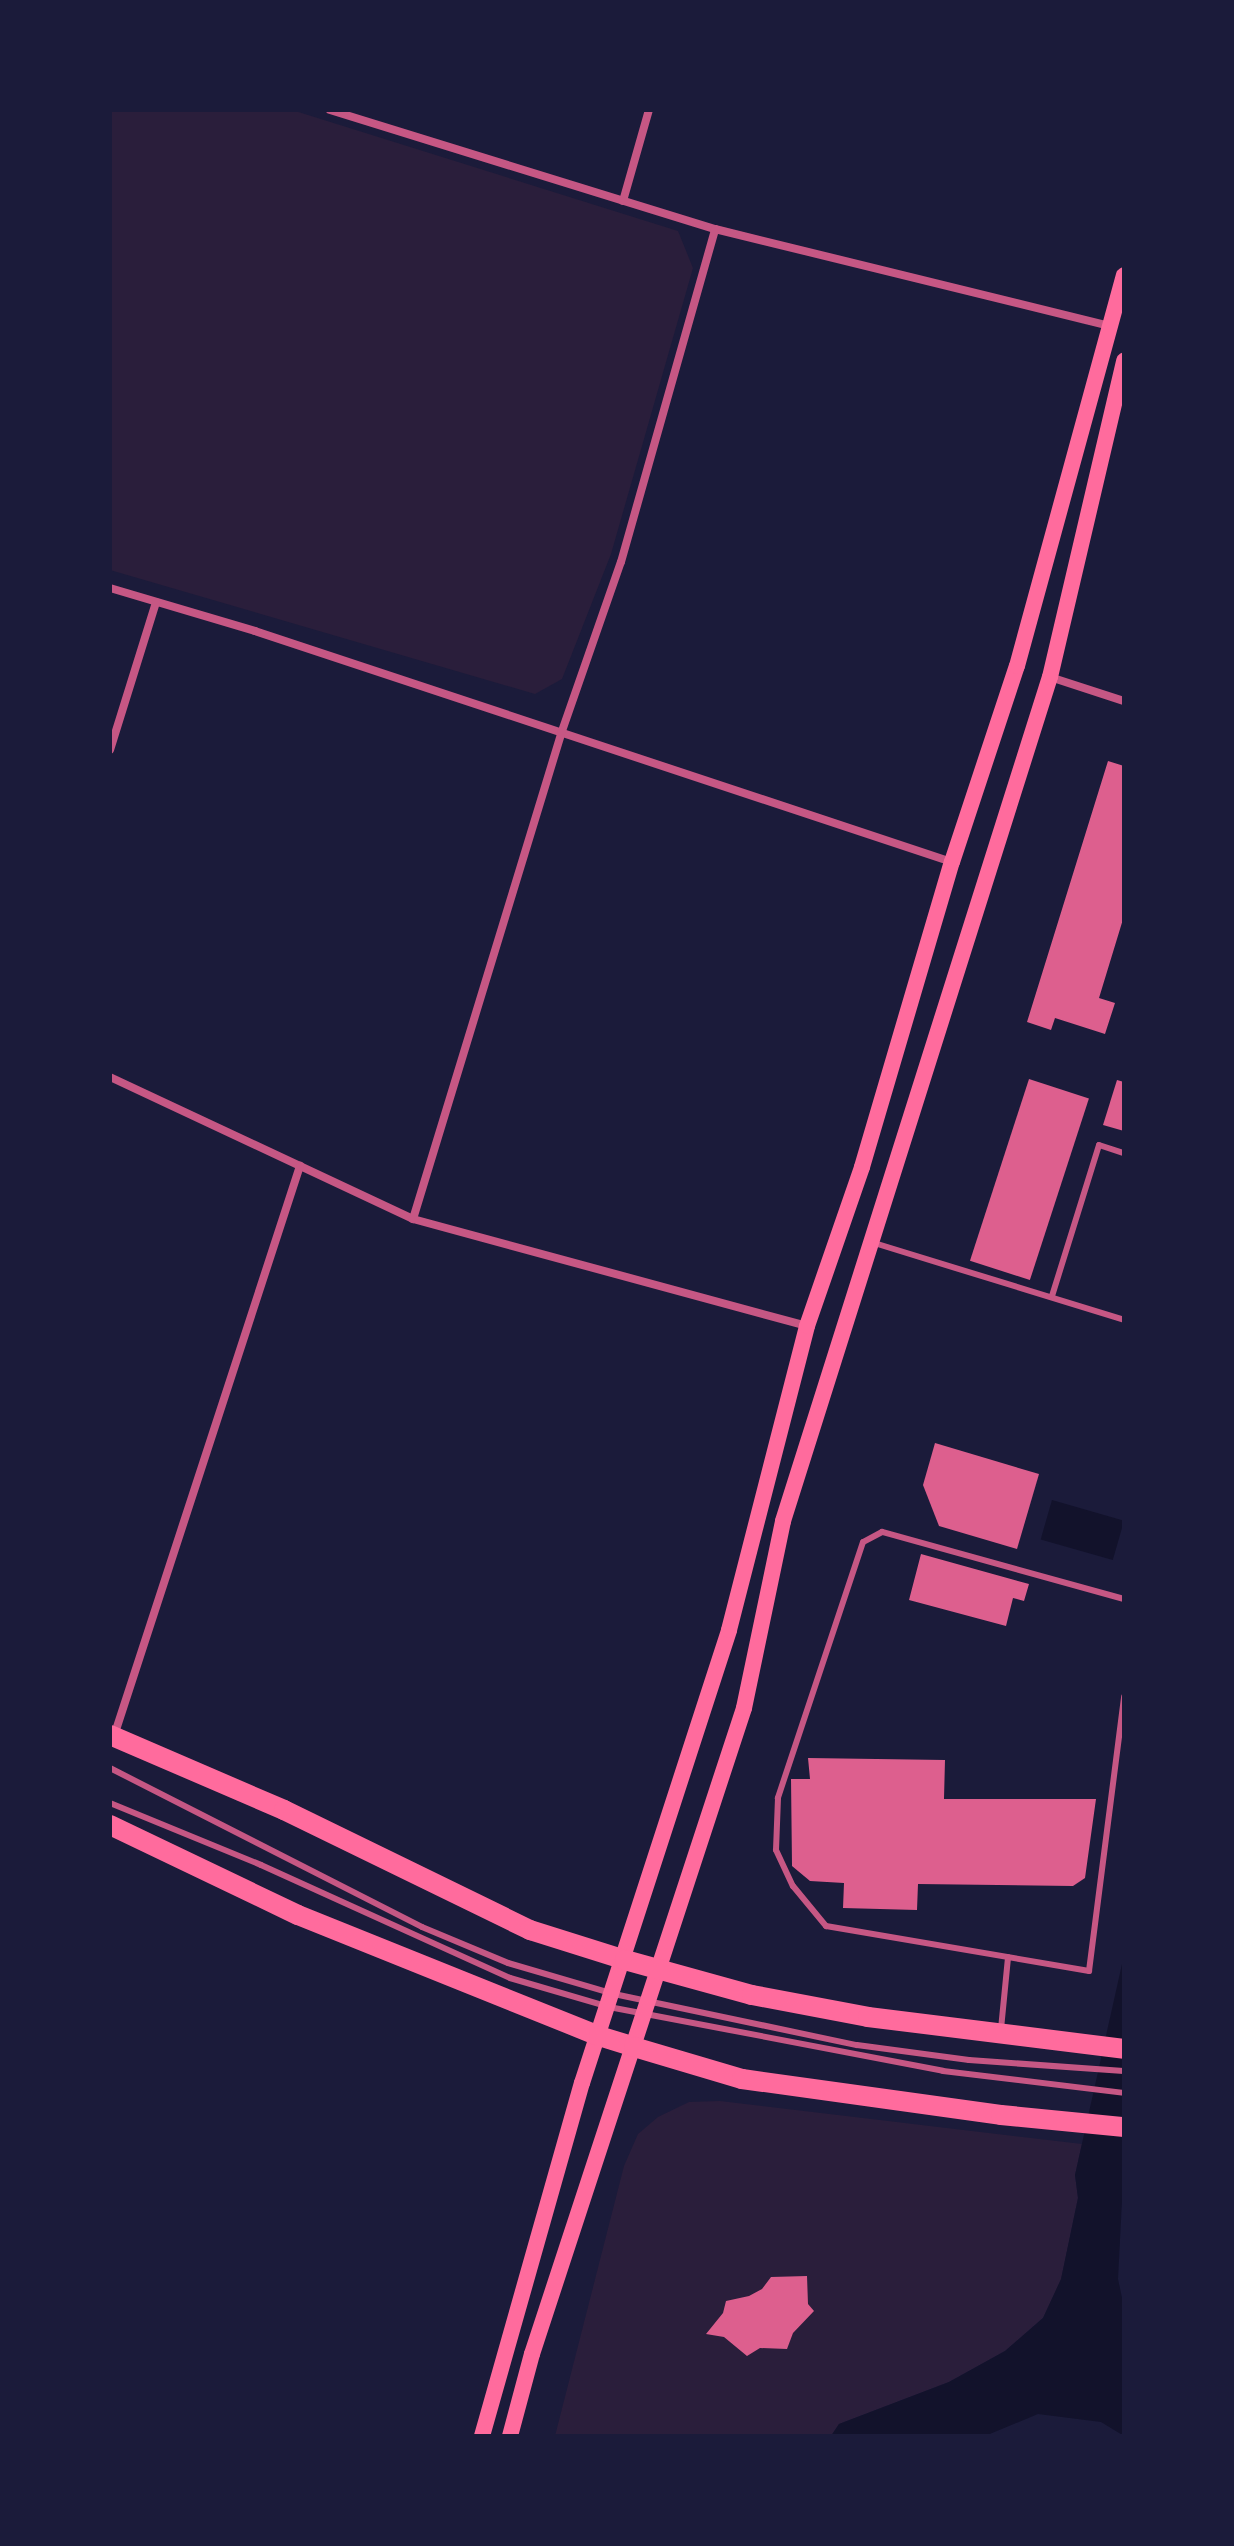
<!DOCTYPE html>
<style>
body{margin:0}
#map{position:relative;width:1234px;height:2546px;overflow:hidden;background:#1b1b3a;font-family:"DejaVu Sans",sans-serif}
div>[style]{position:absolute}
.green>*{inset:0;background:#2a1e3b}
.water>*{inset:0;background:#12122b;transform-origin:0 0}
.building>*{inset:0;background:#dd5f8e;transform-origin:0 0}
.service>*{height:6px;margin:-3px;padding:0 3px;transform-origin:3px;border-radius:3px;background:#c65784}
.minor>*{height:8px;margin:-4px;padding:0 4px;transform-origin:4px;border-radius:4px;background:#c65784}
.secondary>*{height:16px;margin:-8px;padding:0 8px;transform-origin:8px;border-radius:8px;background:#ff6b9d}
.primary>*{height:20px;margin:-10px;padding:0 10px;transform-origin:10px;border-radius:10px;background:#ff6b9d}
span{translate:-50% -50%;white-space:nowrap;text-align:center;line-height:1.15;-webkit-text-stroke:8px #1b1b3a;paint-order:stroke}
.frame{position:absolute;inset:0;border:112px solid #1b1b3a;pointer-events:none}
</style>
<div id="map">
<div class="green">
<div style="clip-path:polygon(110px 110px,292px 110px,678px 231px,693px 268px,611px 554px,562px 679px,535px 694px,110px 570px)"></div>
<div style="clip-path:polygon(720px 2101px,1082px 2144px,1075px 2175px,1078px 2198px,1061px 2280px,1043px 2318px,1005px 2351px,949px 2382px,839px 2424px,831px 2436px,555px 2436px,624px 2166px,638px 2134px,658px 2117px,689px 2102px)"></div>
</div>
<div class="water">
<div style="left:1052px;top:1500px;width:75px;height:41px;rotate:16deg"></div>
<div style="clip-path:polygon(1124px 1955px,1124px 2162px,1118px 2279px,1124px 2307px,1124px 2436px,1101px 2422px,1038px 2414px,985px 2436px,831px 2436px,839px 2424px,949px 2382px,1005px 2351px,1043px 2318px,1061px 2279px,1078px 2198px,1075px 2175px)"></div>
</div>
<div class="building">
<div style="clip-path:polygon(1108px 761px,1124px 766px,1124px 916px,1099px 998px,1115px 1003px,1105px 1034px,1055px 1018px,1051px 1030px,1027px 1022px)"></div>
<div style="left:1029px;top:1079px;width:63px;height:191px;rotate:18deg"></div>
<div style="clip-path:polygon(1117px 1080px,1124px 1082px,1124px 1131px,1103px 1125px)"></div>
<div style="clip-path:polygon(935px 1443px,1039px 1474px,1017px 1549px,939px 1526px,923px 1485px)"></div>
<div style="clip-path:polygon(921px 1554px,1029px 1584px,1024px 1601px,1013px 1598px,1006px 1626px,909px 1600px)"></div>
<div style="clip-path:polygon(808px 1758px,945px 1760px,944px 1799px,1096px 1799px,1085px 1878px,1073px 1886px,918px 1884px,917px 1910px,843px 1908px,844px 1883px,810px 1881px,792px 1866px,791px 1779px,810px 1779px)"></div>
<div style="clip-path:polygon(807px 2276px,808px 2304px,814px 2311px,793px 2333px,787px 2349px,760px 2348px,747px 2356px,724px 2337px,706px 2334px,723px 2313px,726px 2301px,749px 2296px,762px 2289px,771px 2277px)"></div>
</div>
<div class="service">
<div style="left:871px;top:1242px;width:265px;rotate:17.1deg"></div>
<div style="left:1052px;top:1296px;width:158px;rotate:-72.7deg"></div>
<div style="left:1099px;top:1145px;width:26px;rotate:18deg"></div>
<div style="left:1124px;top:1599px;width:251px;rotate:-164.5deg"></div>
<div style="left:882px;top:1532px;width:21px;rotate:152deg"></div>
<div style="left:863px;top:1542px;width:270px;rotate:108.4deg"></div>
<div style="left:778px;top:1798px;width:52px;rotate:92.2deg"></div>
<div style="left:776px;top:1850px;width:40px;rotate:65deg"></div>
<div style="left:793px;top:1886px;width:52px;rotate:50.5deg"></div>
<div style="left:826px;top:1926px;width:267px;rotate:9.7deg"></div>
<div style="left:1089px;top:1971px;width:277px;rotate:-82.7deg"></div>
<div style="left:110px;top:1768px;width:350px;rotate:27deg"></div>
<div style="left:422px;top:1927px;width:93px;rotate:22.7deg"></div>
<div style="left:508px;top:1963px;width:110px;rotate:16.3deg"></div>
<div style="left:614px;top:1994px;width:248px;rotate:11.9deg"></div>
<div style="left:857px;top:2045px;width:113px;rotate:7.6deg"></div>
<div style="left:969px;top:2060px;width:155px;rotate:4.1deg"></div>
<div style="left:110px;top:1803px;width:163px;rotate:22.3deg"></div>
<div style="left:261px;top:1865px;width:273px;rotate:24.4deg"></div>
<div style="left:510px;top:1978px;width:103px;rotate:16.3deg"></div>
<div style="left:609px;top:2007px;width:340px;rotate:10.8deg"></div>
<div style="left:943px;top:2071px;width:182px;rotate:6.9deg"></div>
<div style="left:1001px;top:2029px;width:72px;rotate:-84.4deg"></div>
</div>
<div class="minor">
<div style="left:330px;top:110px;width:403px;rotate:17.2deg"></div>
<div style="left:715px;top:229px;width:406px;rotate:13.8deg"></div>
<div style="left:623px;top:201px;width:95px;rotate:-74.1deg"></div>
<div style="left:110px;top:588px;width:151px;rotate:16.5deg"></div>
<div style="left:255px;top:631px;width:734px;rotate:18.34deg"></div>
<div style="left:1050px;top:677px;width:78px;rotate:18deg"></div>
<div style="left:110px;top:750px;width:155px;rotate:-72.7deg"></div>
<div style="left:110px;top:1077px;width:335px;rotate:25.1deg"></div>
<div style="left:413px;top:1219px;width:408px;rotate:15.2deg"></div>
<div style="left:413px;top:1219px;width:510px;rotate:-73.02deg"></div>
<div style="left:562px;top:731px;width:179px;rotate:-70.8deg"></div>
<div style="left:621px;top:562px;width:346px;rotate:-74.2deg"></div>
<div style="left:114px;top:1736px;width:600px;rotate:-71.93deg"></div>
</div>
<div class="secondary">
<div style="left:482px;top:2436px;width:367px;rotate:-74.2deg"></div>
<div style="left:582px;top:2083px;width:476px;rotate:-72deg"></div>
<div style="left:729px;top:1630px;width:314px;rotate:-75.6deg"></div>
<div style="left:807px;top:1326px;width:168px;rotate:-70.9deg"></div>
<div style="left:862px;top:1167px;width:318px;rotate:-73.6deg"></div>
<div style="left:952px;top:862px;width:206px;rotate:-71.7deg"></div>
<div style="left:1017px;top:666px;width:405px;rotate:-74.7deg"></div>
<div style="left:510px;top:2436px;width:85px;rotate:-75deg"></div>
<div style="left:532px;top:2354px;width:680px;rotate:-71.83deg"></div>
<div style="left:744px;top:1708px;width:191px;rotate:-78.2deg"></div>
<div style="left:783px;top:1521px;width:885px;rotate:-72.45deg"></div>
<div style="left:1050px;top:677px;width:325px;rotate:-76.8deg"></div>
</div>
<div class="primary">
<div style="left:110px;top:1735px;width:189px;rotate:23.3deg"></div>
<div style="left:284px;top:1810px;width:274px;rotate:26deg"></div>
<div style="left:530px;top:1930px;width:100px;rotate:17.5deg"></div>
<div style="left:625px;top:1960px;width:132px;rotate:15.4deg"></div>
<div style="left:752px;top:1995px;width:118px;rotate:10.7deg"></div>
<div style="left:868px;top:2017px;width:258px;rotate:7.1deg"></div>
<div style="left:110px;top:1825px;width:208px;rotate:25.6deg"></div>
<div style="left:298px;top:1915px;width:324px;rotate:21.9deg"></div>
<div style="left:599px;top:2036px;width:37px;rotate:17deg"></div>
<div style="left:634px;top:2047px;width:113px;rotate:16.5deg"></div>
<div style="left:742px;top:2079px;width:261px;rotate:7.9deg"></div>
<div style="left:1001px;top:2115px;width:124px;rotate:5.6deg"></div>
</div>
<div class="frame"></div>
</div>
